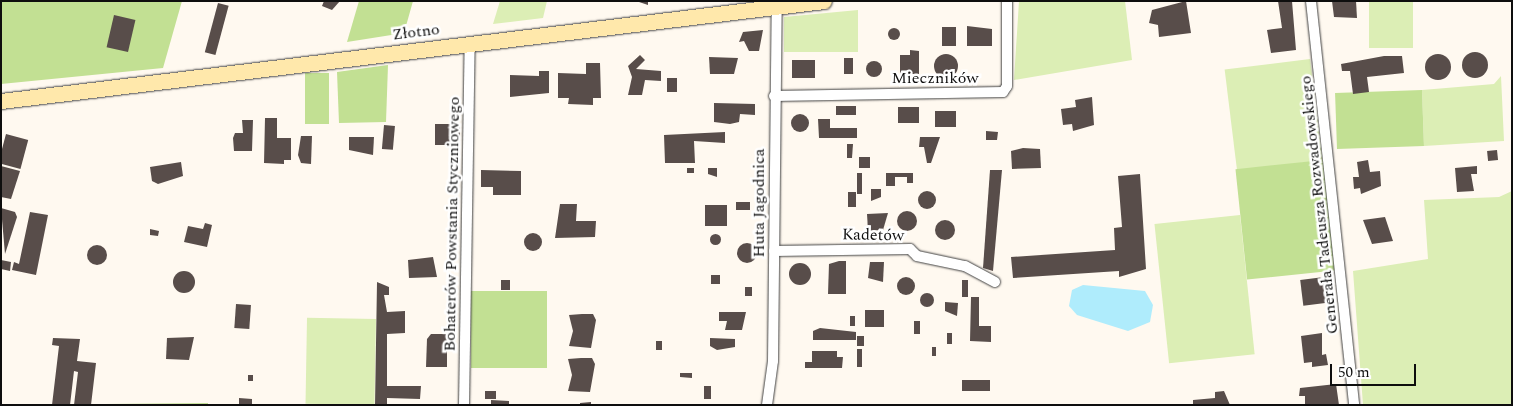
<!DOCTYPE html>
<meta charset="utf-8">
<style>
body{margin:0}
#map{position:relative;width:1513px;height:406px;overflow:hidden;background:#fff9f0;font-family:Spectral,serif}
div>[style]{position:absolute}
.green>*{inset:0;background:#dceeb5;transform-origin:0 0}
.forest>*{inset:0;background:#c2e093;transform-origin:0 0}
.water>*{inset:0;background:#afecfc}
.building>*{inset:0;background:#584d4a;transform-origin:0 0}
.round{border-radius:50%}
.roads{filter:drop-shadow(0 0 1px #414141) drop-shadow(0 0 1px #414141)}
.street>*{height:10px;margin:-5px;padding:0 5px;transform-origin:5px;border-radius:5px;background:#fff}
.secondary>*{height:15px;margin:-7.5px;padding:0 7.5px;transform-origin:7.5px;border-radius:7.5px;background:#ffe8ab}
span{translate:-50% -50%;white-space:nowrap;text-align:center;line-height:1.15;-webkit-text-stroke:5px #fff;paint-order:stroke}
.street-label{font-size:16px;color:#0e0e0e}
.frame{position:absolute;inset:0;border:2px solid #0e0e0e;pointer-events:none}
.scale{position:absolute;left:1330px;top:364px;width:86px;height:22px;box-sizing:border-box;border:2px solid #0e0e0e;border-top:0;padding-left:6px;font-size:15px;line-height:18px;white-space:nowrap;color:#0e0e0e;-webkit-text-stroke:4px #fff;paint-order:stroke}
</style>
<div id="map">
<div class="green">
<div style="clip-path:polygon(500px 1px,547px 1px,543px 18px,493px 24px)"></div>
<div style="clip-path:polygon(1019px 1px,1125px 1px,1132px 60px,1014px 80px)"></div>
<div style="left:1369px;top:1px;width:44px;height:47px"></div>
<div style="clip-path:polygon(858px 10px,858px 52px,784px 52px,784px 17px)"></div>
<div style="left:1310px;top:59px;width:102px;height:86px;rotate:83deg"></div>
<div style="clip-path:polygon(1501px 76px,1504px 141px,1424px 146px,1422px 90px,1494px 84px)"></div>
<div style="clip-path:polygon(1512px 191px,1512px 405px,1363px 405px,1353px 271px,1428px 259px,1424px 200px,1499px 197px)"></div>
<div style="left:1240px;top:215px;width:140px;height:86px;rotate:84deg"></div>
<div style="left:376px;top:319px;width:86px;height:69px;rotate:91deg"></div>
</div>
<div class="forest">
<div style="clip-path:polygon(1px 1px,182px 1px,163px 68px,1px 84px)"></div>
<div style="clip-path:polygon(359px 1px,413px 1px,404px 33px,347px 42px)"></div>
<div style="clip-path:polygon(388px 65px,386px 122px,339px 123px,337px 72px)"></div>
<div style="left:305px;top:73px;width:24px;height:51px"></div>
<div style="left:1422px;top:90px;width:56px;height:87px;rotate:88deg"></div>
<div style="left:1323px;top:160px;width:111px;height:88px;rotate:84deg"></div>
<div style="left:547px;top:291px;width:77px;height:76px;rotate:90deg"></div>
<div style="clip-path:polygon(208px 403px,208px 405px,104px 405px,104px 404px)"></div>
</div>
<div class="water">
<div style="clip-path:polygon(1083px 285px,1145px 291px,1153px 305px,1150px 322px,1128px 331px,1077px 315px,1069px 306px,1072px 290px)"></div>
</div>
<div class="building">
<div style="clip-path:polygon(324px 1px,340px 1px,332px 10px,322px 6px)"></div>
<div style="clip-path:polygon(636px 1px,648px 1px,648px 5px)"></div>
<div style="clip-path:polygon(1186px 1px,1191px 33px,1159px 37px,1158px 25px,1149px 23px,1152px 10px)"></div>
<div style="clip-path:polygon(1278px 1px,1292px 1px,1296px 50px,1271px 53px,1267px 30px,1282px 28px)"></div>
<div style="clip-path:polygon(1332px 1px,1356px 1px,1357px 18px,1334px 17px)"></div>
<div style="left:218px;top:3px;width:11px;height:51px;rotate:15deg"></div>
<div style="left:114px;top:15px;width:22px;height:33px;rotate:13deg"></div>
<div style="clip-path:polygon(967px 26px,992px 29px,992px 46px,967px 46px)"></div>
<div style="left:942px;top:27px;width:14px;height:19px"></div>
<div class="round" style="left:888px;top:28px;width:12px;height:12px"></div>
<div style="clip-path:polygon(763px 30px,759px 51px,749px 51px,744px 41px,739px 42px,743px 32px)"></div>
<div style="clip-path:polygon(910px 50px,919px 51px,919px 74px,900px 74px,900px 55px,910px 55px)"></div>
<div class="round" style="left:1462px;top:52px;width:26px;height:26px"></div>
<div class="round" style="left:1425px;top:54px;width:26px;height:26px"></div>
<div class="round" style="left:934px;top:54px;width:24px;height:24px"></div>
<div style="clip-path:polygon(640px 55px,645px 60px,636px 69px,661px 71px,661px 81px,645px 80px,642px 95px,628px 95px,632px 77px,628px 66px)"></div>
<div style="clip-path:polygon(1384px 56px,1402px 56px,1404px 73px,1367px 77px,1369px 92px,1353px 94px,1350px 71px,1342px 71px,1341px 64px)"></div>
<div style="clip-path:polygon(709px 57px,738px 58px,734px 74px,710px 74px)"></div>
<div style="left:844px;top:58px;width:9px;height:16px"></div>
<div style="left:792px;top:60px;width:23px;height:18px"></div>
<div class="round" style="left:866px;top:61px;width:16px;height:16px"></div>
<div style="clip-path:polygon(586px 63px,600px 63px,601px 98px,593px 98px,593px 105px,568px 104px,569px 98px,558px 98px,558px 73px,586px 74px)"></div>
<div style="clip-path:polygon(539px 71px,549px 71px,549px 93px,510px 97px,510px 75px,539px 76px)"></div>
<div style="left:667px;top:78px;width:10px;height:14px"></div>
<div style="clip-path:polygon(1092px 97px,1094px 125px,1073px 131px,1072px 124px,1063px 125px,1061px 109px,1076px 107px,1075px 100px)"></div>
<div style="clip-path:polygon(714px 103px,755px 104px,755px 115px,740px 114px,739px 122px,730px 124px,714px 122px)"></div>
<div style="left:836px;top:106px;width:20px;height:9px"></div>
<div style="left:898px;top:107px;width:21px;height:16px"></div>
<div style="left:935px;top:111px;width:21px;height:16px"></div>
<div class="round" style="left:791px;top:114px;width:18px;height:18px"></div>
<div style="clip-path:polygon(265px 118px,277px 118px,277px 138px,291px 138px,291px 160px,284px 160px,284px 164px,264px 163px)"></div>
<div style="clip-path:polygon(818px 119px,830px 119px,830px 128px,857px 128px,857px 138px,819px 138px)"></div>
<div style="clip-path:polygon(242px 120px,253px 120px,252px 151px,234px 151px,233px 138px,235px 133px,243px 133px)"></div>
<div style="left:435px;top:124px;width:25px;height:21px"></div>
<div style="left:384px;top:125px;width:11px;height:24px;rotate:5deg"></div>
<div style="clip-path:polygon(986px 131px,998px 132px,997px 140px,986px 140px)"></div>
<div style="clip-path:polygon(725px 132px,725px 143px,694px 141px,695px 163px,665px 163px,664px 135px)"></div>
<div style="left:6px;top:134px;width:23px;height:30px;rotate:15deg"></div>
<div style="clip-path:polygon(301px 136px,312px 136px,311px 164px,301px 163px,298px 155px)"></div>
<div style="clip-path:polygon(349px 137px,374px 137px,373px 155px,349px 150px)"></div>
<div style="clip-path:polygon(920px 137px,940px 137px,931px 163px,927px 163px,924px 147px,919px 147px)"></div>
<div style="clip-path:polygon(847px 144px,853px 144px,852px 158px,847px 158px)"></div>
<div style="clip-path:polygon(1023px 148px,1040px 149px,1041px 168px,1012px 169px,1011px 151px)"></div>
<div style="left:1497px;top:150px;width:10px;height:10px;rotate:84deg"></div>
<div style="left:859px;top:157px;width:11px;height:11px"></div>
<div style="clip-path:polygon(1368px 160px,1370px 172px,1380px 171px,1381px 186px,1361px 194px,1360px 188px,1354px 189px,1353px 177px,1359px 177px,1357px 162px)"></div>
<div style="clip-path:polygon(181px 162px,183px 176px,158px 184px,152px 181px,150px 167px)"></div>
<div style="clip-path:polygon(1px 166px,20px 171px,11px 199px,1px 197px)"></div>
<div style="clip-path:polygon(1477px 166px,1477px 174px,1471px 174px,1474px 191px,1457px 192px,1455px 168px)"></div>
<div style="left:687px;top:168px;width:7px;height:5px"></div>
<div style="clip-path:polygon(708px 168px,717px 168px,717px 177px,708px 174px)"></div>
<div style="clip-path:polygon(481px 170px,521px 171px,521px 195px,493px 195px,493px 187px,481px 187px)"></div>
<div style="clip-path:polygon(990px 170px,1002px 170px,993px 271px,983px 268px)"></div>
<div style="left:857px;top:173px;width:5px;height:21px"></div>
<div style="clip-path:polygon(886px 173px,913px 173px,913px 183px,907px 183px,907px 177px,895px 177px,895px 186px,886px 186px)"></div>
<div style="clip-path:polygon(1140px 174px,1146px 269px,1119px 277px,1119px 271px,1013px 278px,1011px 257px,1115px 250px,1114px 228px,1122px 227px,1118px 176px)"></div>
<div style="clip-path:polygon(871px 189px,881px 189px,881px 197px,871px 201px)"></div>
<div class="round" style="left:918px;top:191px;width:18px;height:18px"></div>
<div style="left:848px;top:192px;width:8px;height:15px"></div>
<div style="left:736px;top:202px;width:14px;height:8px"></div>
<div style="clip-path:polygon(560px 204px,577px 204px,576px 221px,596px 221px,595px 237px,555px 238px)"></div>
<div style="left:705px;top:205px;width:22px;height:21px"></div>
<div style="clip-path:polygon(1px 208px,15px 212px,17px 217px,5px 254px)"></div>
<div class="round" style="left:897px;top:211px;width:20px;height:20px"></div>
<div style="clip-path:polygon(30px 212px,48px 215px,36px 275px,12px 270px,14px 262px,19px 264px)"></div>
<div style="clip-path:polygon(888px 213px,883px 230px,868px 231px,867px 214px)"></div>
<div style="clip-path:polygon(1385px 217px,1393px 241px,1372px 244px,1363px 220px)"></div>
<div class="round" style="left:935px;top:220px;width:20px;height:20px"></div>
<div style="clip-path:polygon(205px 223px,212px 225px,207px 247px,184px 242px,188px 226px,203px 229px)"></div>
<div style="clip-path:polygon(150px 229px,159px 231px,158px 236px,150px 235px)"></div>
<div class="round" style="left:524px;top:233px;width:18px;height:18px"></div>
<div class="round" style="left:709.5px;top:233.5px;width:11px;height:11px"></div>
<div class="round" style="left:737px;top:243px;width:20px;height:20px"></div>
<div class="round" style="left:87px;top:245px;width:20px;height:20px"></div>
<div style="clip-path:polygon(433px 257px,437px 277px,409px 278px,408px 260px)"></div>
<div style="clip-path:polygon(1px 260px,11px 262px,10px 271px,1px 269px)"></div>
<div style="clip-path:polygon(839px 261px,846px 261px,846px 294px,828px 294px,829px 264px)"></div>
<div style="clip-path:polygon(870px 262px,884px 262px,883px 282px,868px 278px)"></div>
<div class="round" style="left:789px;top:263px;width:22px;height:22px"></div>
<div class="round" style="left:173px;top:271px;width:22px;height:22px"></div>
<div style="left:711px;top:275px;width:9px;height:9px"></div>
<div style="left:1324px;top:277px;width:26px;height:24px;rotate:83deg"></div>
<div class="round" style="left:897px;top:277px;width:18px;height:18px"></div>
<div style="left:510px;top:280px;width:10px;height:9px;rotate:90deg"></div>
<div style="left:962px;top:280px;width:6px;height:17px"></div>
<div style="clip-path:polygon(377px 282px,389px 287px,389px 295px,384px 295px,387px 312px,405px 311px,405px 333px,387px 334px,387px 386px,421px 386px,420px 399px,387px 398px,387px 405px,375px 405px)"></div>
<div style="left:745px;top:287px;width:7px;height:9px"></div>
<div class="round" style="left:920px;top:293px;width:14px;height:14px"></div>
<div style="clip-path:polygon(971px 297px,979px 297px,979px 326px,991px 326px,991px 342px,970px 341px)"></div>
<div style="clip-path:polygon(945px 302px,958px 303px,957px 316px,945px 311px)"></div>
<div style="left:236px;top:304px;width:15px;height:24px;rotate:4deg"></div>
<div style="left:865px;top:310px;width:19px;height:17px"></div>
<div style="clip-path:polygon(719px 312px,746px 312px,742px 330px,725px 330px,727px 321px,719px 321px)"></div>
<div style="clip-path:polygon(582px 314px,593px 314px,596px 320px,591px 348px,569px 346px,573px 331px,569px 315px)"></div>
<div style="left:850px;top:316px;width:5px;height:10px"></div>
<div style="left:914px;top:321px;width:6px;height:13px"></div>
<div style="clip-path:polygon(820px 328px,856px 332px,856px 340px,813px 340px,813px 331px)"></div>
<div style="left:947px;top:333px;width:5px;height:11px"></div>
<div style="clip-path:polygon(1322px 333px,1322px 355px,1326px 354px,1328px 365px,1312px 367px,1312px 362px,1304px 363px,1301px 336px)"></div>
<div style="clip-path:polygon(431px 334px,447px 334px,447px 367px,426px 367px,427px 339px)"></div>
<div style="left:857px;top:336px;width:7px;height:10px"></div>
<div style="clip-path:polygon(194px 337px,189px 360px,166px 359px,167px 338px)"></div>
<div style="clip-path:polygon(53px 338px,80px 339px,77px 361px,96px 363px,91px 405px,74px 405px,78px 372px,74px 371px,70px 405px,52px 405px,59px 346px,52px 345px)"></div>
<div style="clip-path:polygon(710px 338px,735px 339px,735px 347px,717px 350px,710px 346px)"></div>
<div style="left:656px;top:341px;width:6px;height:9px"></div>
<div style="left:932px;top:347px;width:4px;height:9px"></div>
<div style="left:857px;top:349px;width:5px;height:18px"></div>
<div style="clip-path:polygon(812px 351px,837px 351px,837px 357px,843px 357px,842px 368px,805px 368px,805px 362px,812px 362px)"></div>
<div style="clip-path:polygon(581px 358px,592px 358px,595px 364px,590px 392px,568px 391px,572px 375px,568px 359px)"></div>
<div style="clip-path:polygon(680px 373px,692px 373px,692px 378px,680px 377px)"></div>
<div style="left:248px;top:375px;width:5px;height:6px"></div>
<div style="left:962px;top:380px;width:28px;height:11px"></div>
<div style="clip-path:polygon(1336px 384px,1339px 405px,1305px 405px,1305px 396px,1299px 396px,1300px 388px)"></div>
<div style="left:704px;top:386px;width:7px;height:13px"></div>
<div style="left:485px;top:391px;width:11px;height:8px"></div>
<div style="clip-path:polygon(1224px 391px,1230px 405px,1193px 405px,1193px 400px,1215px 398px,1215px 392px)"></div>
<div style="clip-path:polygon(239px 398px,252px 399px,252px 405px,239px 405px)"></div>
<div style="clip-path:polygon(491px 400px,509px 401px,509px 405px,491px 405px)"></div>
<div style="clip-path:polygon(591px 402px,591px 405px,580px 405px,580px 403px)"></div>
</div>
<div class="roads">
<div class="street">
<div style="left:1311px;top:1px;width:406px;rotate:83.9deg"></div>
<div style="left:774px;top:96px;width:229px;rotate:-1deg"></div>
<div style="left:1003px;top:92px;width:7px;rotate:-56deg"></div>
<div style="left:1007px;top:86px;width:85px;rotate:-90deg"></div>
<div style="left:774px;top:251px;width:136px;rotate:-0.8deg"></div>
<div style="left:910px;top:249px;width:10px;rotate:45deg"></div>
<div style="left:917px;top:256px;width:49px;rotate:11.8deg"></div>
<div style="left:965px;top:266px;width:34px;rotate:28deg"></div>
<div style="left:464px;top:405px;width:362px;rotate:-89.1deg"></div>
<div style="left:767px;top:405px;width:44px;rotate:-82.2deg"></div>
<div style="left:773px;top:361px;width:359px;rotate:-89.4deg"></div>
</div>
<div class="secondary">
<div style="left:1px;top:101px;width:829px;rotate:-6.93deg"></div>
</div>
</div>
<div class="street-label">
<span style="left:416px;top:32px;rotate:-7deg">Złotno</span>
<span style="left:935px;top:78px">Mieczników</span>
<span style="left:759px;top:203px;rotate:-90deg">Huta Jagodnica</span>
<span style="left:1319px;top:205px;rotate:-96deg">Generała Tadeusza Rozwadowskiego</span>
<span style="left:452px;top:224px;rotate:-89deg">Bohaterów Powstania Styczniowego</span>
<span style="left:873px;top:235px;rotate:1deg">Kadetów</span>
</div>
<div class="frame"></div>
<div class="scale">50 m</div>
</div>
